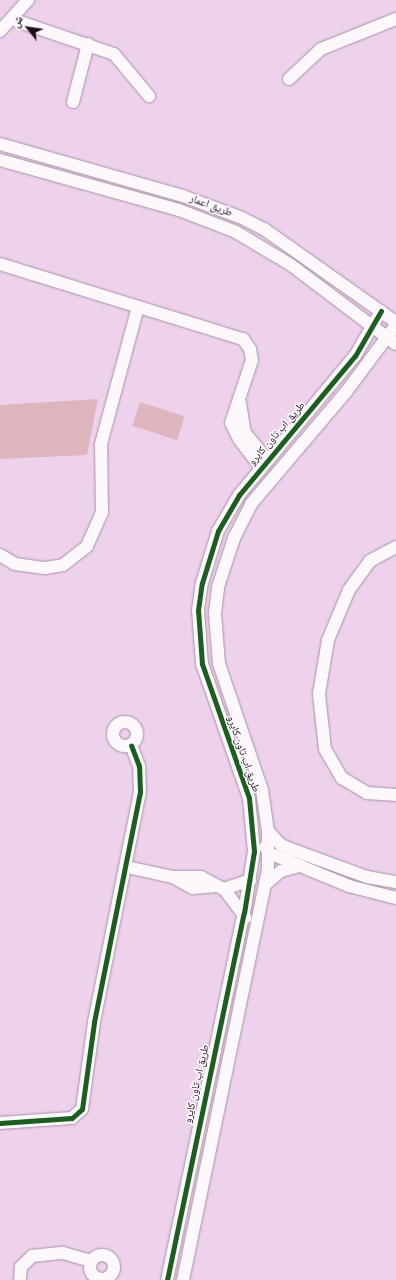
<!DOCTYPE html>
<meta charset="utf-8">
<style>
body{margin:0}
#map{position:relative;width:396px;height:1280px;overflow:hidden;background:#eed2ec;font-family:"Fira Sans Condensed","Noto Naskh Arabic",sans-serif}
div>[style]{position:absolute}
.green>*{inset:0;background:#dfb5bd;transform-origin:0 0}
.roads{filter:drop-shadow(0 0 1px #a992a8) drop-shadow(0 0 1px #a992a8)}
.minor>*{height:12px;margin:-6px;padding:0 6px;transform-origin:6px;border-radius:6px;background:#fcf8fc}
.minor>.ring{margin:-6px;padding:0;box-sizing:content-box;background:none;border:12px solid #fcf8fc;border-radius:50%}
.cycleway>*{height:5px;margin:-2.5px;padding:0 2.5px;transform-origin:2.5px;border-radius:2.5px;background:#1b5e20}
span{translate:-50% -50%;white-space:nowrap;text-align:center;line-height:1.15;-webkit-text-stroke:3px #fbfbfb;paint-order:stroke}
.street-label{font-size:11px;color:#200a20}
.north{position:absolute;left:8px;top:8px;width:40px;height:40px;-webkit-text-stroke:3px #fbfbfb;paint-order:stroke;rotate:300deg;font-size:11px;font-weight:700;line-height:16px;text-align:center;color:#200a20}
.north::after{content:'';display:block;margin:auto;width:14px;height:18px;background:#200a20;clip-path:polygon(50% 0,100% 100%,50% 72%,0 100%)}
</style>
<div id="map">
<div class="green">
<div style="clip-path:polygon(98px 399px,87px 455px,0 459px,0 405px)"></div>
<div style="left:140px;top:402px;width:47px;height:25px;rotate:18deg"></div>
</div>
<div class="roads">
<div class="minor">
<div style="left:11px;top:19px;width:109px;rotate:18.8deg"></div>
<div style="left:114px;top:54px;width:55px;rotate:50.2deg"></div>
<div style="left:0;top:31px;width:42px;rotate:-47.9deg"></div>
<div style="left:289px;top:79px;width:44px;rotate:-43.2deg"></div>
<div style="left:321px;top:49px;width:81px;rotate:-21.8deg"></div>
<div style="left:73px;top:102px;width:60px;rotate:-75.5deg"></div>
<div style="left:0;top:144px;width:190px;rotate:15.9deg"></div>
<div style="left:183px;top:196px;width:63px;rotate:20.4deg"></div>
<div style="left:242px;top:218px;width:25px;rotate:27deg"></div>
<div style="left:264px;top:229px;width:161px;rotate:35.2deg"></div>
<div style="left:0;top:160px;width:186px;rotate:15.6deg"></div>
<div style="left:179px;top:210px;width:61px;rotate:21.1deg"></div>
<div style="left:236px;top:232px;width:64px;rotate:31deg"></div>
<div style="left:291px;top:265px;width:131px;rotate:37deg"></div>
<div style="left:0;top:264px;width:254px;rotate:17.2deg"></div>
<div style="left:243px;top:339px;width:12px;rotate:55deg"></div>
<div style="left:250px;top:349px;width:11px;rotate:80deg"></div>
<div style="left:252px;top:360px;width:66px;rotate:108.4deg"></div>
<div style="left:231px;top:423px;width:18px;rotate:63deg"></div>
<div style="left:239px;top:439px;width:36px;rotate:53deg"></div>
<div style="left:240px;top:403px;width:30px;rotate:81deg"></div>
<div style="left:245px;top:433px;width:35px;rotate:50deg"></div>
<div style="left:396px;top:547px;width:30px;rotate:152deg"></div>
<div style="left:370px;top:561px;width:36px;rotate:126deg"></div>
<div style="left:349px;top:590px;width:54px;rotate:112.8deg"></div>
<div style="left:328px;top:640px;width:55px;rotate:99.5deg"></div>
<div style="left:319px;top:694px;width:55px;rotate:83.8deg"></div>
<div style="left:325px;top:749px;width:34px;rotate:60deg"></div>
<div style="left:342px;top:778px;width:29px;rotate:31deg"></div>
<div style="left:367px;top:793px;width:29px;rotate:4deg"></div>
<div style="left:0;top:555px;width:17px;rotate:31deg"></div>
<div style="left:15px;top:564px;width:30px;rotate:8deg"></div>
<div style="left:45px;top:568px;width:18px;rotate:-9deg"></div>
<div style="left:63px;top:565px;width:31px;rotate:-38deg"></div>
<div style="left:87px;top:546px;width:36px;rotate:-66deg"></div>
<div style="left:102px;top:513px;width:69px;rotate:-90.8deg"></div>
<div style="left:101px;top:444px;width:142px;rotate:-74.9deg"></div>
<div class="ring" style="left:113px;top:722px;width:12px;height:12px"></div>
<div style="left:268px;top:831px;width:19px;rotate:47deg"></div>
<div style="left:281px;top:845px;width:13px;rotate:23deg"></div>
<div style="left:293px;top:850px;width:79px;rotate:20deg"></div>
<div style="left:367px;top:877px;width:29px;rotate:10deg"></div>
<div style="left:265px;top:847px;width:7px;rotate:56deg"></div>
<div style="left:269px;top:853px;width:87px;rotate:22.4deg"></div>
<div style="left:349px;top:886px;width:49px;rotate:14.3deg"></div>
<div style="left:127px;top:867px;width:46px;rotate:12.5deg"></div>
<div style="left:172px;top:877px;width:29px"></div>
<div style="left:201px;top:877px;width:26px;rotate:28deg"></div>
<div style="left:224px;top:889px;width:28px;rotate:-19deg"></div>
<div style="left:173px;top:877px;width:23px;rotate:29deg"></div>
<div style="left:193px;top:888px;width:21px;rotate:-5deg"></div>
<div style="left:267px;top:883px;width:18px;rotate:-41deg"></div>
<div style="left:281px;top:871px;width:20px;rotate:-15deg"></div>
<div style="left:224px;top:889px;width:36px;rotate:53deg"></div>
<div style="left:0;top:1123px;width:72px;rotate:-4deg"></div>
<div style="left:72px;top:1118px;width:13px;rotate:-42deg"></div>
<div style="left:82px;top:1109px;width:88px;rotate:-82.1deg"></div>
<div style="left:94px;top:1022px;width:235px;rotate:-78.7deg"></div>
<div style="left:140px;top:792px;width:26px;rotate:-92deg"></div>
<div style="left:139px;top:766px;width:22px;rotate:-111deg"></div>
<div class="ring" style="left:90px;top:1255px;width:12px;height:12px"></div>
<div style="left:20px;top:1280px;width:13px;rotate:-86deg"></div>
<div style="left:21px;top:1267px;width:16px;rotate:-45deg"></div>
<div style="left:32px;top:1256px;width:31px;rotate:-6deg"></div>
<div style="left:63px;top:1253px;width:29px;rotate:16deg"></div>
<div style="left:167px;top:1280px;width:375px;rotate:-78.2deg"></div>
<div style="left:244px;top:913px;width:63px;rotate:-80.8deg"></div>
<div style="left:254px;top:851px;width:53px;rotate:-95.4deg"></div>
<div style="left:249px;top:798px;width:142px;rotate:-109.3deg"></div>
<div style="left:202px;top:664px;width:54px;rotate:-94.2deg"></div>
<div style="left:198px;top:610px;width:27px;rotate:-82deg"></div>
<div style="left:202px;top:583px;width:54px;rotate:-72.9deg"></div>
<div style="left:218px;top:531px;width:42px;rotate:-59.7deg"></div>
<div style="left:239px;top:495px;width:181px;rotate:-50.2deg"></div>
<div style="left:355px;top:356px;width:52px;rotate:-60deg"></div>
<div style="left:183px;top:1280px;width:419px;rotate:-78.3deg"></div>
<div style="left:268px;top:870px;width:39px;rotate:-90deg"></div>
<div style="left:268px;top:831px;width:41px;rotate:-98.3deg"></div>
<div style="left:262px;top:790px;width:133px;rotate:-108.8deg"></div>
<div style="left:219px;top:664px;width:51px;rotate:-94.5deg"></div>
<div style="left:215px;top:613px;width:26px;rotate:-83deg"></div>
<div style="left:218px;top:587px;width:52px;rotate:-71.9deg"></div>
<div style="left:234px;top:538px;width:38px;rotate:-63deg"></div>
<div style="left:251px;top:504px;width:147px;rotate:-49.7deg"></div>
<div style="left:346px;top:392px;width:84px;rotate:-53.3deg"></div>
</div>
</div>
<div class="cycleway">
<div style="left:0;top:1123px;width:72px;rotate:-4deg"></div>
<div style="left:72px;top:1118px;width:13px;rotate:-42deg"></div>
<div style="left:82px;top:1109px;width:88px;rotate:-82.1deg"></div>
<div style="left:94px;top:1022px;width:235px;rotate:-78.7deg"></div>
<div style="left:140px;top:792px;width:26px;rotate:-92deg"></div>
<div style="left:139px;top:766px;width:22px;rotate:-111deg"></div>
<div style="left:167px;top:1280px;width:375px;rotate:-78.2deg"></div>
<div style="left:244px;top:913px;width:63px;rotate:-80.8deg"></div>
<div style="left:254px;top:851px;width:53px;rotate:-95.4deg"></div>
<div style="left:249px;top:798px;width:142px;rotate:-109.3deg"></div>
<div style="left:202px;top:664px;width:54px;rotate:-94.2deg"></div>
<div style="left:198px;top:610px;width:27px;rotate:-82deg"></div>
<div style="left:202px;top:583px;width:54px;rotate:-72.9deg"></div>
<div style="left:218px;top:531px;width:42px;rotate:-59.7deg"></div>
<div style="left:239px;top:495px;width:181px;rotate:-50.2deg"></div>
<div style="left:355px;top:356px;width:52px;rotate:-60deg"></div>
</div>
<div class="street-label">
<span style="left:211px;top:206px;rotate:20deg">طريق اعمار</span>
<span style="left:277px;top:434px;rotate:-49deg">طريق اب تاون كايرو</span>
<span style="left:243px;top:754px;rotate:71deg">طريق اب تاون كايرو</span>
<span style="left:197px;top:1084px;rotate:-77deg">طريق اب تاون كايرو</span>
</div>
<div class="north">ش</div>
</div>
